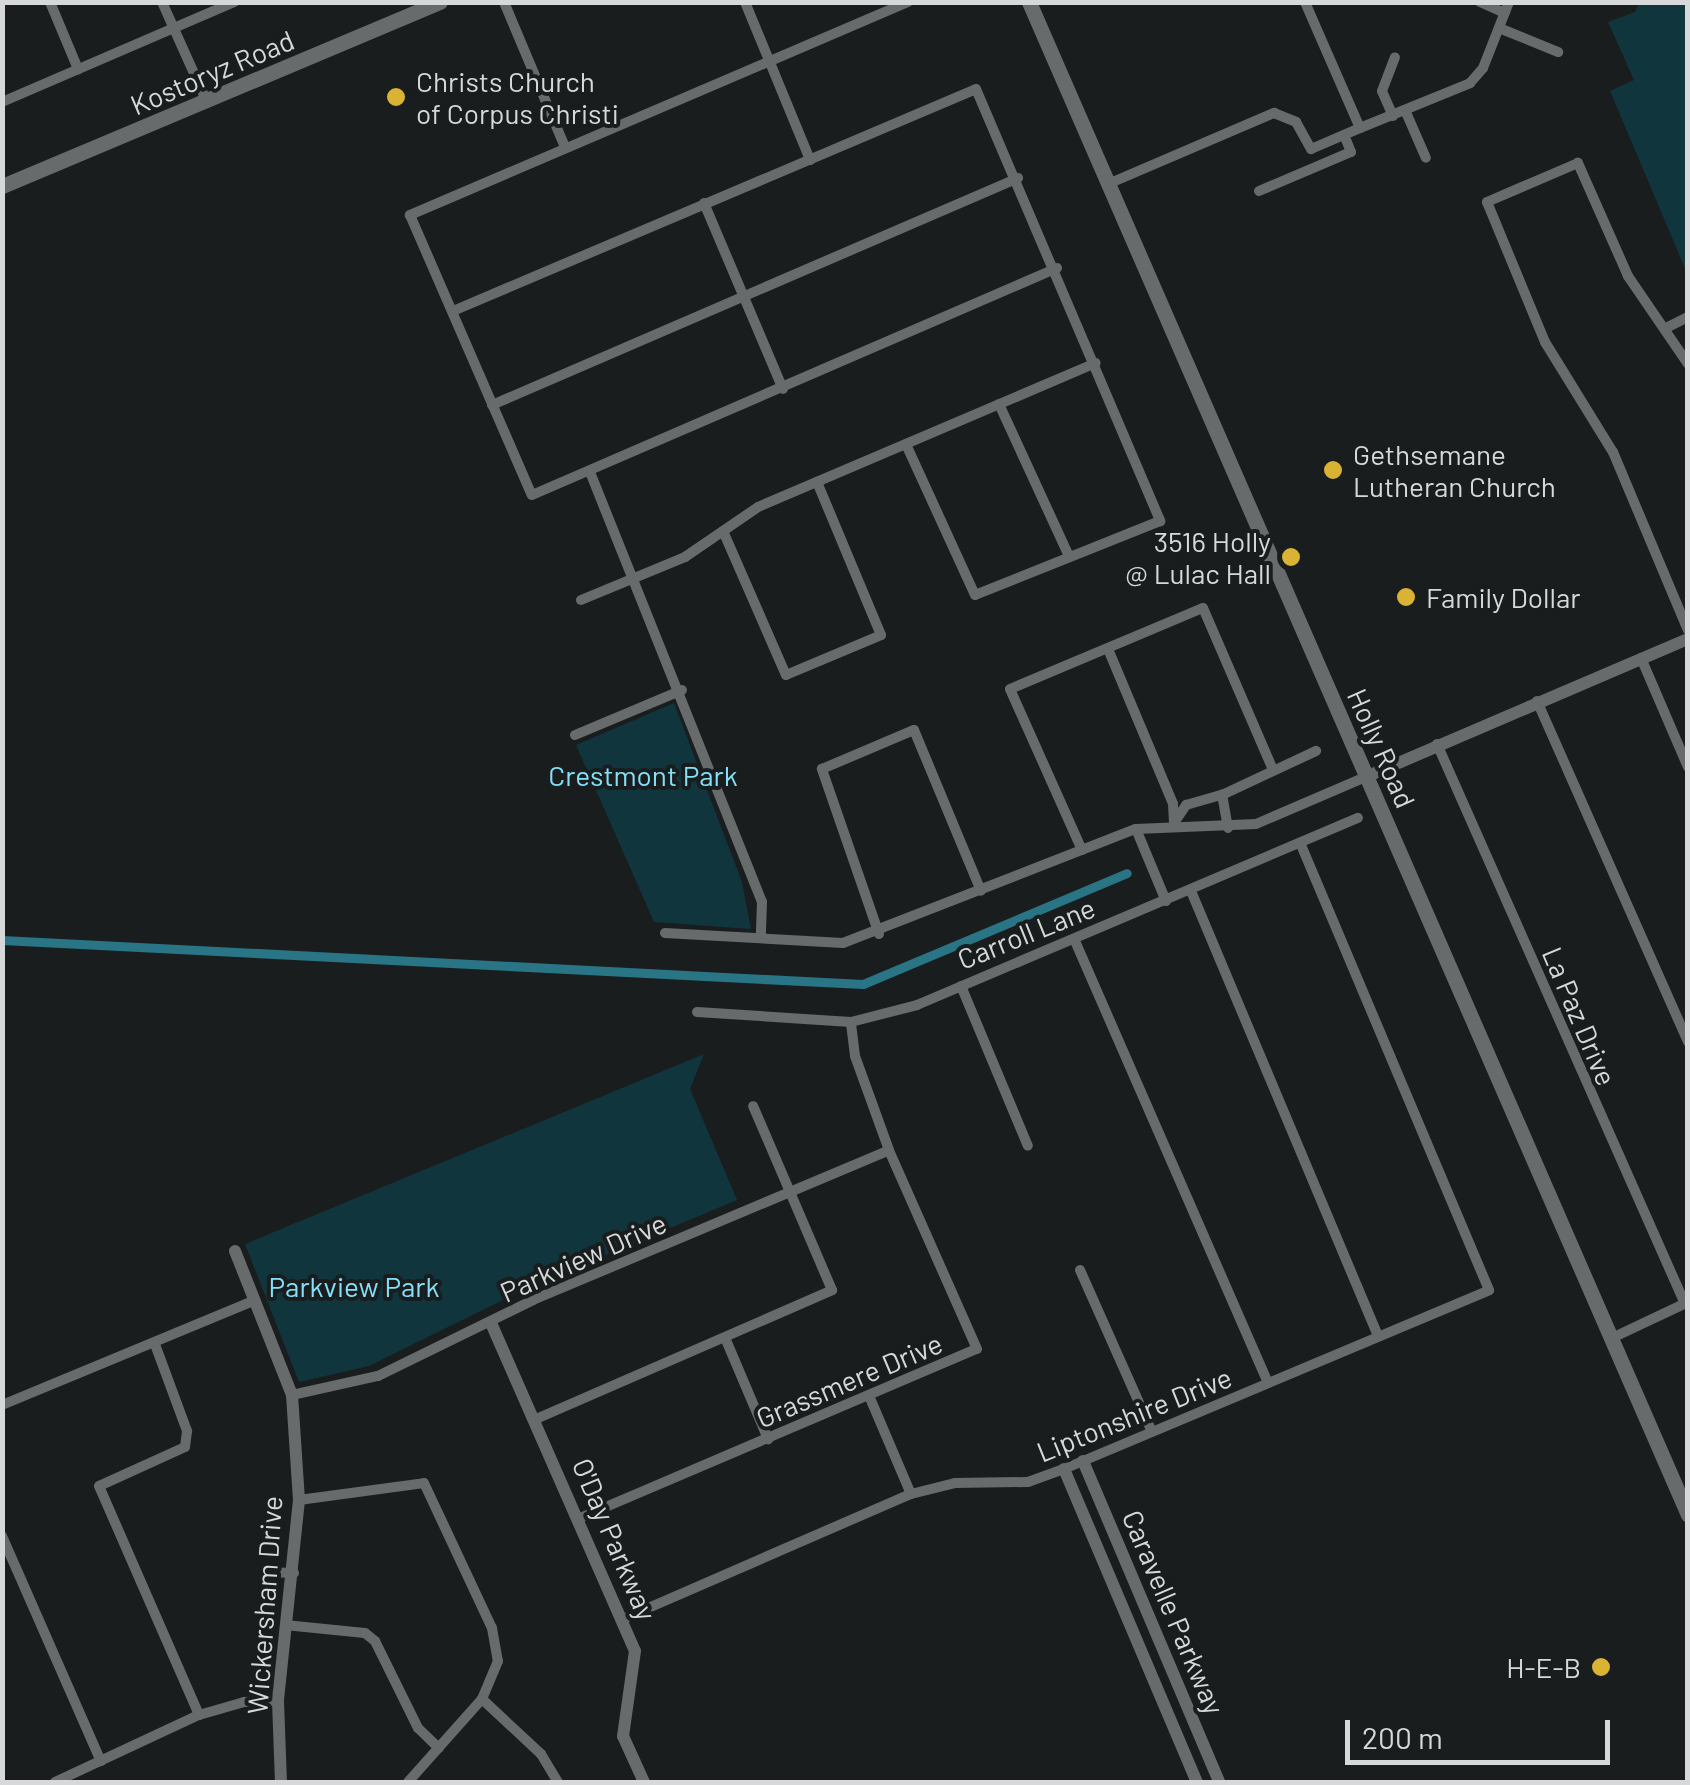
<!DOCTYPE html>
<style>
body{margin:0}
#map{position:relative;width:1690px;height:1785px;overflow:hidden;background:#191d1e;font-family:Barlow,sans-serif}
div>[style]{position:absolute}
.green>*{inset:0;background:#10353d}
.canal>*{height:9px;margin:-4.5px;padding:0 4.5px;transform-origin:4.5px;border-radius:4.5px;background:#297485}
.minor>*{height:10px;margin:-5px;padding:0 5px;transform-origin:5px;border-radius:5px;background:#676b6c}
.tertiary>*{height:12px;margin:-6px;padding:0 6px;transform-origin:6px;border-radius:6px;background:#676b6c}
.secondary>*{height:15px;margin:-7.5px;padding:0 7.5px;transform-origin:7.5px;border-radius:7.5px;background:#676b6c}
.dots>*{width:28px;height:28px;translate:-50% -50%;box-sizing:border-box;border:5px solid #191d1e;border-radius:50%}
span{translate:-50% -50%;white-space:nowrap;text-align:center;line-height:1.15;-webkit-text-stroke:8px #191d1e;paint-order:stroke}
.street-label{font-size:28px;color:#d6d8d9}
.poi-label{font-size:28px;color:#d6d8d9}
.left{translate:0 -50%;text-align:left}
.right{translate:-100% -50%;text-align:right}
.park-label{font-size:28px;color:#83e0f8}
.frame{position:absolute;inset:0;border:5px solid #d6d8d9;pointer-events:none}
.scale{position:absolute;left:1345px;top:1720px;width:265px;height:45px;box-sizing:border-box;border:5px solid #d6d8d9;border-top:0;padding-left:12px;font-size:30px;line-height:35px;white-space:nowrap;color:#d6d8d9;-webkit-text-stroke:8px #191d1e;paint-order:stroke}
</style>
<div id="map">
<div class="green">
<div style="clip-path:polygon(1639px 3px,1687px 3px,1687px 273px,1610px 91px,1634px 80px,1608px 22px,1635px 12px)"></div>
<div style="clip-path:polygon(674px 703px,742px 882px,751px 929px,654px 922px,576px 745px)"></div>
<div style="clip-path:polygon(704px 1054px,690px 1089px,737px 1200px,525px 1289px,369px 1366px,299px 1382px,245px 1244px)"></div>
</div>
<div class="canal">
<div style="left:2px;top:940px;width:862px;rotate:2.93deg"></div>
<div style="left:863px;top:984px;width:286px;rotate:-22.8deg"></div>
</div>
<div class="minor">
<div style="left:50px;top:2px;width:73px;rotate:67.3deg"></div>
<div style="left:162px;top:2px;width:110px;rotate:65.8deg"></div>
<div style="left:504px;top:2px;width:157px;rotate:67.2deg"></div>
<div style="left:745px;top:2px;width:171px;rotate:67.6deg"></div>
<div style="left:908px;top:2px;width:542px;rotate:156.84deg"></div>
<div style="left:410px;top:215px;width:305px;rotate:66.5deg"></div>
<div style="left:532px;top:495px;width:572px;rotate:-23.38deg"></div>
<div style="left:1480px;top:2px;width:27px;rotate:24deg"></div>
<div style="left:1499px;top:28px;width:64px;rotate:22.1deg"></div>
<div style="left:2px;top:102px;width:253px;rotate:-23.3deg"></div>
<div style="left:1405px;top:110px;width:52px;rotate:66.4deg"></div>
<div style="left:1393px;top:116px;width:27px;rotate:-114deg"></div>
<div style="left:1382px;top:91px;width:36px;rotate:-69deg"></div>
<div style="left:1360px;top:128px;width:119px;rotate:-22.2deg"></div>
<div style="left:1470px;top:83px;width:20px;rotate:-49deg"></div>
<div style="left:1483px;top:68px;width:71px;rotate:-68.5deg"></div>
<div style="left:1108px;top:184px;width:181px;rotate:-23.2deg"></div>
<div style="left:1274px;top:113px;width:24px;rotate:22deg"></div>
<div style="left:1296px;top:122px;width:31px;rotate:61deg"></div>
<div style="left:1311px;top:149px;width:53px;rotate:-23.2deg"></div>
<div style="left:1360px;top:128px;width:137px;rotate:-113.6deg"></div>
<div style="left:1259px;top:191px;width:100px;rotate:-23deg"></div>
<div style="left:1351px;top:152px;width:18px;rotate:-112deg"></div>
<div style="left:704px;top:203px;width:202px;rotate:67deg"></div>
<div style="left:453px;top:311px;width:568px;rotate:-23deg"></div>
<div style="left:976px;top:89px;width:470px;rotate:66.9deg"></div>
<div style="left:1160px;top:521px;width:199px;rotate:158.2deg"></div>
<div style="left:975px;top:595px;width:166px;rotate:-114.6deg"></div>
<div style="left:1666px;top:328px;width:25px;rotate:-27deg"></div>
<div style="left:1688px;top:364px;width:107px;rotate:-124.3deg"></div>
<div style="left:1628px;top:276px;width:124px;rotate:-113.9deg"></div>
<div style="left:1578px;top:163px;width:99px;rotate:156.8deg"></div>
<div style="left:1487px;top:202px;width:152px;rotate:67.5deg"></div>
<div style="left:1545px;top:342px;width:129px;rotate:58.3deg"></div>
<div style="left:1613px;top:452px;width:193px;rotate:67.2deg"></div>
<div style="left:999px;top:404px;width:167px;rotate:65.3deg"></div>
<div style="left:492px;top:405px;width:573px;rotate:-23.34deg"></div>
<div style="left:590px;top:472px;width:463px;rotate:68.2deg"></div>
<div style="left:762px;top:902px;width:34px;rotate:92deg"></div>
<div style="left:723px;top:531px;width:157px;rotate:66.4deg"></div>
<div style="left:786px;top:675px;width:103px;rotate:-22.8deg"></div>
<div style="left:881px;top:635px;width:166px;rotate:-112.7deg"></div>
<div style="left:581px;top:600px;width:113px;rotate:-22.5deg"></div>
<div style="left:685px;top:557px;width:88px;rotate:-34.4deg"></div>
<div style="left:758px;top:507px;width:367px;rotate:-23.1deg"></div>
<div style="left:1108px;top:649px;width:168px;rotate:67.2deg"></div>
<div style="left:1173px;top:804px;width:20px;rotate:87deg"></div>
<div style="left:1641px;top:658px;width:119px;rotate:66.7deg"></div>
<div style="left:1537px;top:701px;width:373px;rotate:66.1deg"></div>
<div style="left:575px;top:735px;width:116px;rotate:-22.8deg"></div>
<div style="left:1437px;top:744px;width:612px;rotate:66.11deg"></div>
<div style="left:1174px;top:823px;width:22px;rotate:-56deg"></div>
<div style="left:1186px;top:805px;width:37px;rotate:-16deg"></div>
<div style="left:1228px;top:828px;width:34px;rotate:-100deg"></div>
<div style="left:1222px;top:795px;width:104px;rotate:-25.1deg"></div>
<div style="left:1136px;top:829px;width:78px;rotate:67.4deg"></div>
<div style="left:1082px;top:850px;width:176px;rotate:-114.1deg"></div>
<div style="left:1010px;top:689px;width:209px;rotate:-22.8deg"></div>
<div style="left:1203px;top:608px;width:176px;rotate:66.6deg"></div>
<div style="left:1191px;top:891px;width:483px;rotate:67.2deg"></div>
<div style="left:665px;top:933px;width:178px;rotate:3.2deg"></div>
<div style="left:843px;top:943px;width:314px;rotate:-21.3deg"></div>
<div style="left:1136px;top:829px;width:120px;rotate:-2.4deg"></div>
<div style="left:1256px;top:824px;width:122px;rotate:-23.2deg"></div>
<div style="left:879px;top:934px;width:175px;rotate:-109.1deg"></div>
<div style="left:822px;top:769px;width:100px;rotate:-23deg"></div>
<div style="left:914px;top:730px;width:174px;rotate:67.4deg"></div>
<div style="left:1075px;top:941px;width:482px;rotate:66.4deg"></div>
<div style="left:961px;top:986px;width:173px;rotate:67.3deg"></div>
<div style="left:697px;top:1012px;width:154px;rotate:3.7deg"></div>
<div style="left:851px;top:1022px;width:68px;rotate:-14.4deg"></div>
<div style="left:917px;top:1005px;width:479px;rotate:-23deg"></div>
<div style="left:1080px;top:1270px;width:177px;rotate:66deg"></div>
<div style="left:1612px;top:1338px;width:84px;rotate:-25.3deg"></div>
<div style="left:726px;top:1340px;width:108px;rotate:67deg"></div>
<div style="left:156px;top:1347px;width:90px;rotate:69.7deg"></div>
<div style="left:187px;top:1431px;width:16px;rotate:97deg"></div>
<div style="left:185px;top:1447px;width:94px;rotate:155.6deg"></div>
<div style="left:99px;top:1486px;width:250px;rotate:66.4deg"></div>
<div style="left:292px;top:1395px;width:88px;rotate:-12.5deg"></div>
<div style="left:378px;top:1376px;width:173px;rotate:-26.1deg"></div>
<div style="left:533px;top:1300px;width:386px;rotate:-22.8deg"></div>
<div style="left:870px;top:1398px;width:104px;rotate:66.9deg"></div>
<div style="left:2px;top:1405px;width:274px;rotate:-22.5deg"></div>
<div style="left:536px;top:1419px;width:323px;rotate:-23.5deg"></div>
<div style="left:832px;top:1290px;width:200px;rotate:-113.2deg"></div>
<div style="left:299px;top:1500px;width:126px;rotate:-7.7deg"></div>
<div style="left:424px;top:1483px;width:160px;rotate:64.9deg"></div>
<div style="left:492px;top:1628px;width:34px;rotate:80deg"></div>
<div style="left:498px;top:1661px;width:41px;rotate:112.8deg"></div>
<div style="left:482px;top:1699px;width:111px;rotate:131.7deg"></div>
<div style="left:580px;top:1518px;width:431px;rotate:-23.1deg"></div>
<div style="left:977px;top:1349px;width:218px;rotate:-113.9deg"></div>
<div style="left:889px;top:1150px;width:100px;rotate:-109.9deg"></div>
<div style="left:855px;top:1056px;width:34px;rotate:-97deg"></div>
<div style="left:2px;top:1536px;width:246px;rotate:66.3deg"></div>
<div style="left:265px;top:1572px;width:29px;rotate:2deg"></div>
<div style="left:623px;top:1619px;width:314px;rotate:-23.5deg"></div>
<div style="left:911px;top:1494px;width:45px;rotate:-14deg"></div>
<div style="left:955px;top:1483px;width:73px;rotate:-0.8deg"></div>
<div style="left:1028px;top:1482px;width:38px;rotate:-20deg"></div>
<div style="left:1064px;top:1469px;width:461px;rotate:-22.8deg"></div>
<div style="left:1489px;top:1290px;width:484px;rotate:-112.9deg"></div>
<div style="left:285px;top:1625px;width:80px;rotate:5.7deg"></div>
<div style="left:365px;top:1633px;width:13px;rotate:39deg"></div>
<div style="left:375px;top:1641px;width:97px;rotate:63.7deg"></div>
<div style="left:418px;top:1728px;width:29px;rotate:44deg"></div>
<div style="left:482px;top:1699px;width:81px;rotate:43deg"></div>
<div style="left:541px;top:1754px;width:33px;rotate:59deg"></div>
<div style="left:55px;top:1782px;width:159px;rotate:-25deg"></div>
<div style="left:199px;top:1715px;width:47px;rotate:-16.1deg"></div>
<div style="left:244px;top:1702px;width:34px;rotate:-2deg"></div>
</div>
<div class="tertiary">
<div style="left:1368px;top:776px;width:348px;rotate:-23.2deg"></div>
<div style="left:235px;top:1251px;width:155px;rotate:68.4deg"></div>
<div style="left:292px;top:1395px;width:105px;rotate:86.2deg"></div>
<div style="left:299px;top:1500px;width:202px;rotate:96deg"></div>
<div style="left:278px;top:1701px;width:81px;rotate:87.9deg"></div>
<div style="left:491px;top:1323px;width:358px;rotate:66.3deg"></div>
<div style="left:635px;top:1651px;width:86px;rotate:98deg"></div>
<div style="left:623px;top:1736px;width:51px;rotate:65.5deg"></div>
<div style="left:1083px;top:1461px;width:349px;rotate:67deg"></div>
<div style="left:1064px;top:1469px;width:340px;rotate:67deg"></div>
</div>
<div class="secondary">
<div style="left:1029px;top:2px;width:1650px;rotate:66.46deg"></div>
<div style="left:2px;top:186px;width:475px;rotate:-22.8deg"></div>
</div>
<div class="dots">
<div style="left:396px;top:97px;background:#dab334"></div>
<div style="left:1333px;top:470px;background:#dab334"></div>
<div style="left:1291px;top:557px;background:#dab334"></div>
<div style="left:1406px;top:597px;background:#dab334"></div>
<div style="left:1601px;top:1667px;background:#dab334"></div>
</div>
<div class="street-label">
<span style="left:212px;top:72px;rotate:-23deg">Kostoryz Road</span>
<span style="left:1382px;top:748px;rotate:66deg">Holly Road</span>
<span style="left:1026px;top:933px;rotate:-22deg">Carroll Lane</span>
<span style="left:1580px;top:1016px;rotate:67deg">La Paz Drive</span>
<span style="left:583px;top:1257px;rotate:-24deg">Parkview Drive</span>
<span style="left:849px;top:1380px;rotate:-23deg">Grassmere Drive</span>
<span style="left:1134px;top:1414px;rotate:-22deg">Liptonshire Drive</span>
<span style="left:615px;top:1539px;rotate:67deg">O'Day Parkway</span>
<span style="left:264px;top:1605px;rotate:-86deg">Wickersham Drive</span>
<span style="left:1174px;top:1612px;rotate:67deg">Caravelle Parkway</span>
</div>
<div class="poi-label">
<span class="left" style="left:416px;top:97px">Christs Church<br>of Corpus Christi</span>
<span class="left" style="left:1353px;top:470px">Gethsemane<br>Lutheran Church</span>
<span class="right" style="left:1271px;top:557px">3516 Holly<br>@ Lulac Hall</span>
<span class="left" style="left:1426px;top:597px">Family Dollar</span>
<span class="right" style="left:1581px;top:1667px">H-E-B</span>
</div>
<div class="park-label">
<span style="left:643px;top:775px">Crestmont Park</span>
<span style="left:354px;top:1286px">Parkview Park</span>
</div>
<div class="frame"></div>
<div class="scale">200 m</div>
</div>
